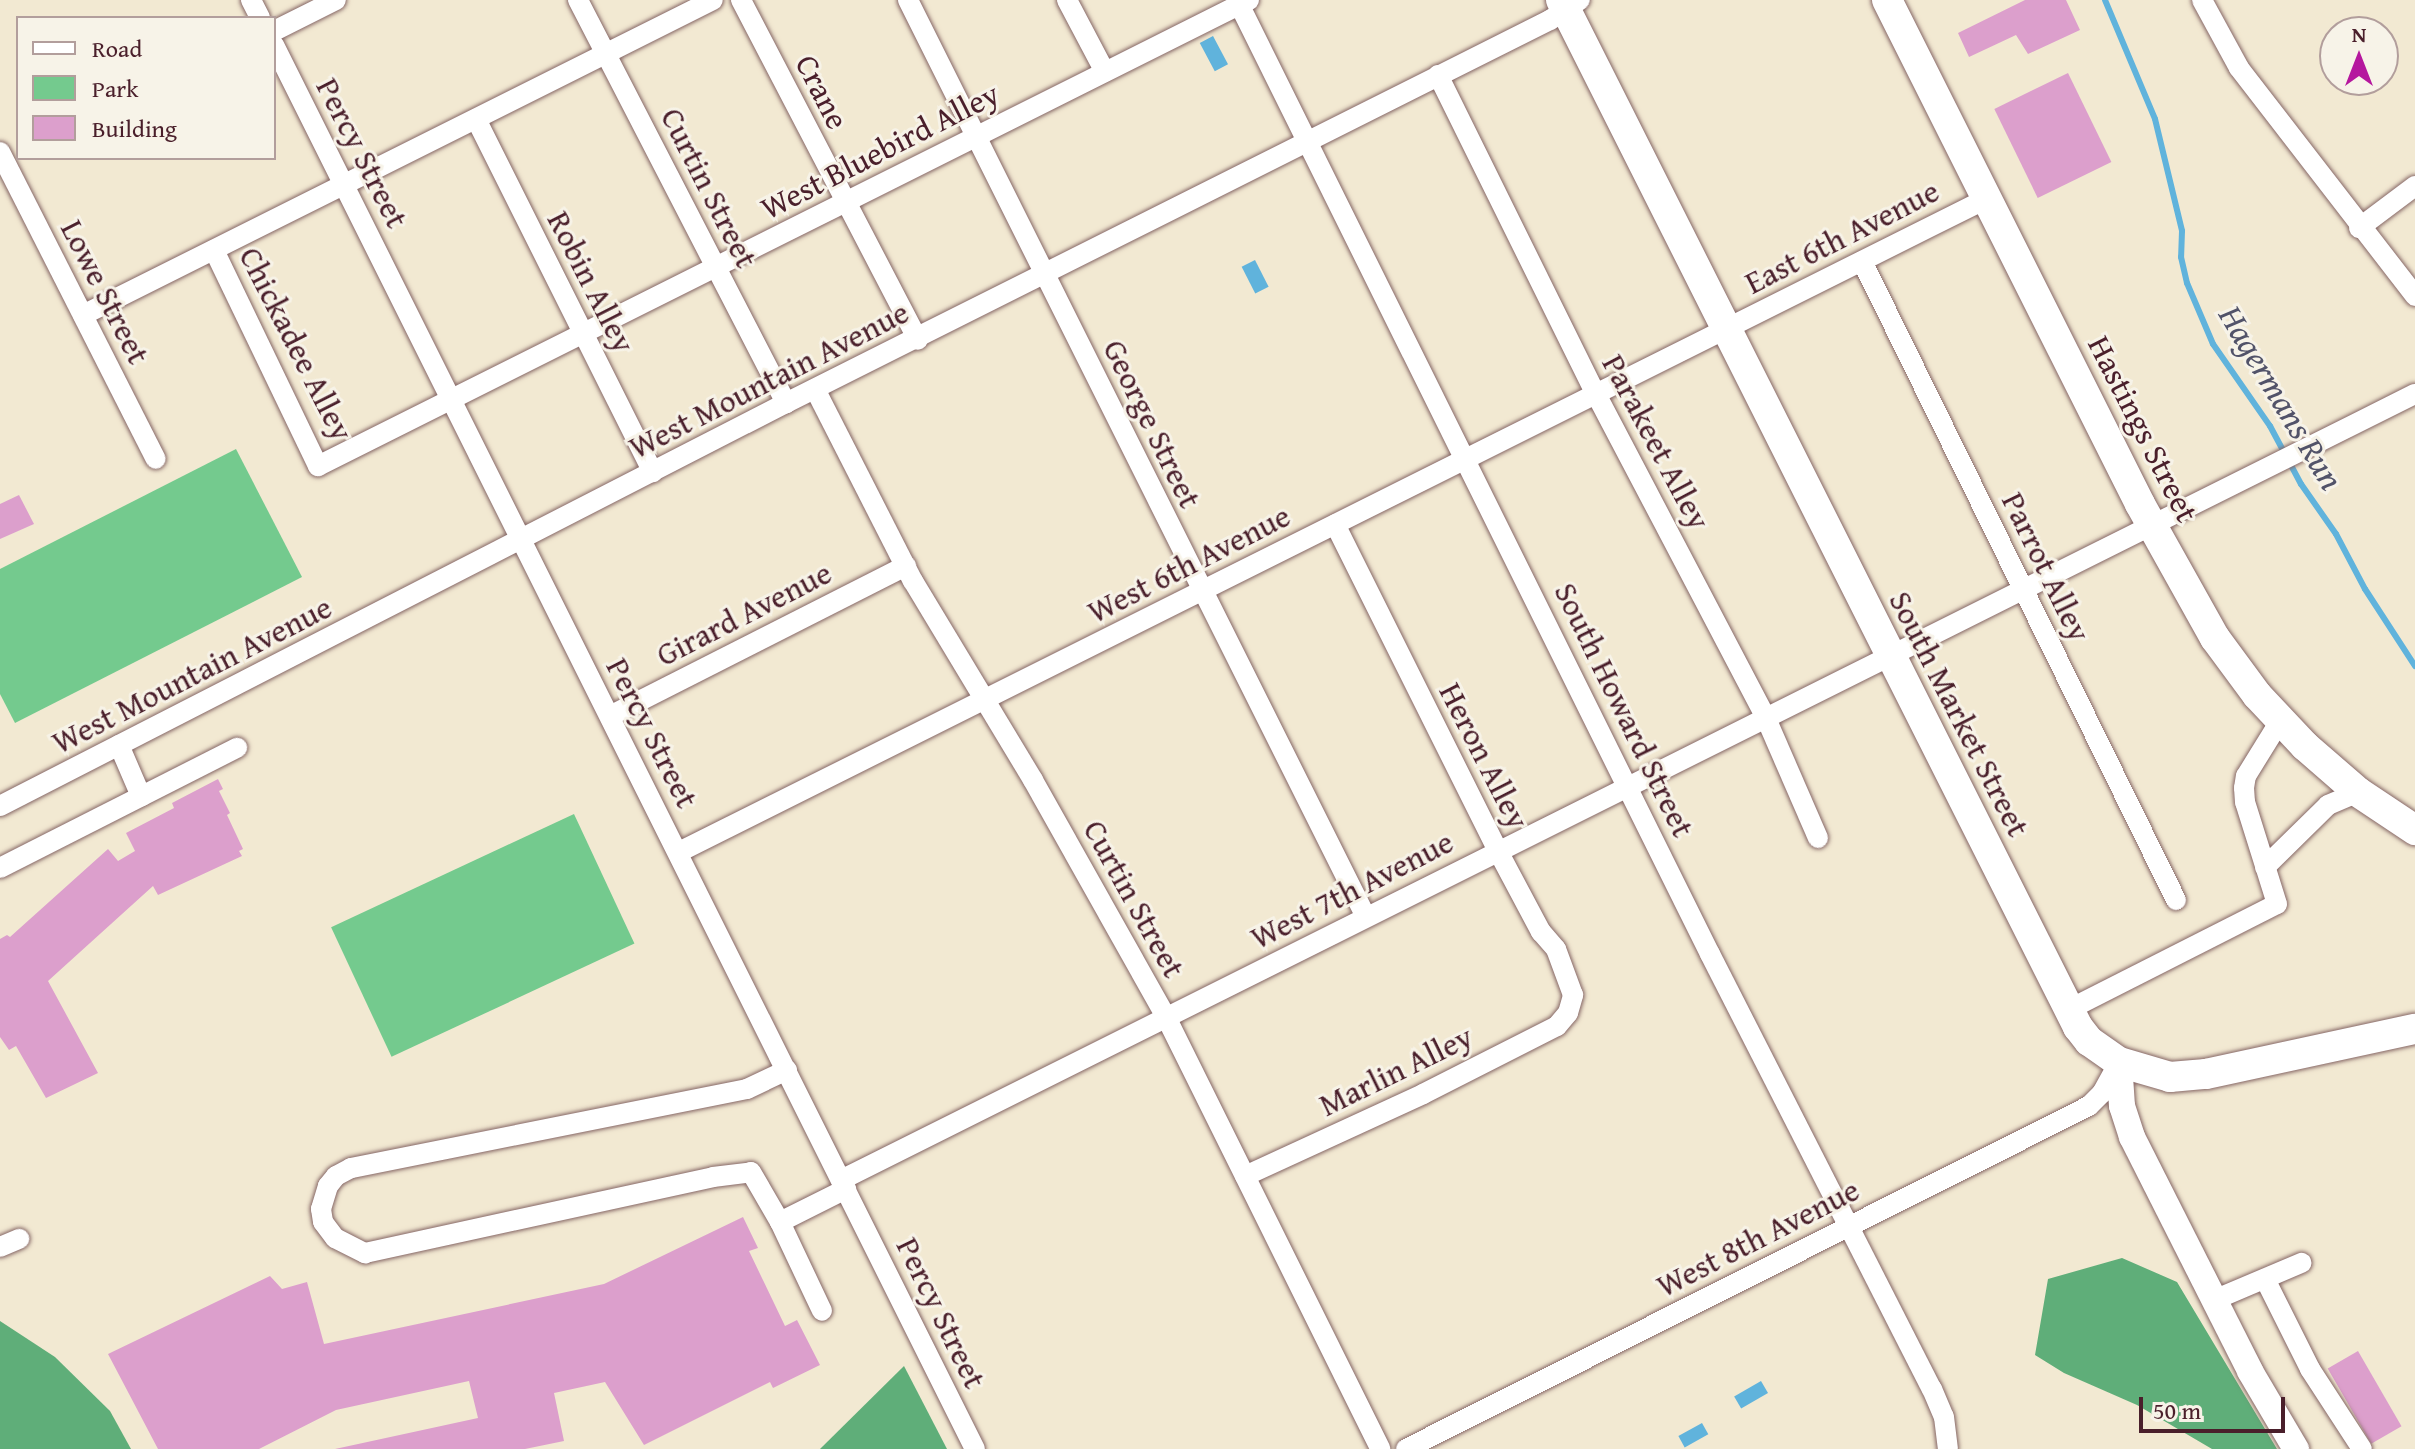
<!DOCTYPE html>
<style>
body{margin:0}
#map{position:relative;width:2415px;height:1449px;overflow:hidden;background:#f2e9d2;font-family:"Gentium Book Plus",serif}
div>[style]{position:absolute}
.green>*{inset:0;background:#74ca8e;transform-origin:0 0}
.forest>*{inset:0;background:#5fae79}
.water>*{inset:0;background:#60b3dc;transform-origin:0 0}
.stream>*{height:6px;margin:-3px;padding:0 3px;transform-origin:3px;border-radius:3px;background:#60b3dc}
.building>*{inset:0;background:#dc9fcc;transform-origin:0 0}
.roads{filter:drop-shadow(0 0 2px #856665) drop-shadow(0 0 2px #856665)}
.minor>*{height:20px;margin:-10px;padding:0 10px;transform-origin:10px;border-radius:10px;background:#fff}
.major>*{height:26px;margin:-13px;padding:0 13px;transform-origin:13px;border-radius:13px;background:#fff}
.highway>*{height:30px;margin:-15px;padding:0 15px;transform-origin:15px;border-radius:15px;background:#fff}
span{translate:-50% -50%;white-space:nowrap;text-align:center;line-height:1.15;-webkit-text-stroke:6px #f7f3e8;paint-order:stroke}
.street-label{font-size:32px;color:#4a1f2b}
.water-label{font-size:34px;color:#525369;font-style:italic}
.legend{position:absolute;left:16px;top:16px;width:260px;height:144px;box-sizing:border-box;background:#f7f3e8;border:2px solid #b29e9c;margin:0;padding:10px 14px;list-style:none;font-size:24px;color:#4a1f2b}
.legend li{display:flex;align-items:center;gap:16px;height:40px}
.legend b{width:40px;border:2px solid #b29e9c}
.north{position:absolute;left:2319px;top:16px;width:80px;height:80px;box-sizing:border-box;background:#f7f3e8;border:2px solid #b29e9c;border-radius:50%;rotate:0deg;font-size:22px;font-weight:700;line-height:32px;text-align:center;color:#4a1f2b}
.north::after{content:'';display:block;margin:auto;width:28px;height:36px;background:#b5179e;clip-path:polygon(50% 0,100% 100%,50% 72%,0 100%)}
.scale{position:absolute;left:2139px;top:1397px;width:146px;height:36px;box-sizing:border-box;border:4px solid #4a1f2b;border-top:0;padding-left:10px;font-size:24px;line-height:28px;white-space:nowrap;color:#4a1f2b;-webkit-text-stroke:6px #f7f3e8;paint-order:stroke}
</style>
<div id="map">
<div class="green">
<div style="clip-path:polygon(236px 449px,302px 577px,15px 723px,0 694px,0 569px)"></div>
<div style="left:574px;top:814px;width:143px;height:268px;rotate:65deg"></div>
</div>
<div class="forest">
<div style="clip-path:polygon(2122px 1258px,2177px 1282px,2277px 1449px,2212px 1449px,2137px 1405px,2064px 1373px,2035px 1355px,2048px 1279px)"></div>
<div style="clip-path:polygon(0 1321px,55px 1357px,110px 1411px,131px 1449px,0 1449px)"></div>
<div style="clip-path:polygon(904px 1366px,947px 1449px,820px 1449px)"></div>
</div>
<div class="water">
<div style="left:1213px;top:36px;width:32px;height:15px;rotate:62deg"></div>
<div style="left:1255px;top:260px;width:30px;height:15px;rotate:63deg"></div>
<div style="left:1761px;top:1381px;width:14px;height:31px;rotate:60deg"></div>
<div style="left:1702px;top:1423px;width:13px;height:27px;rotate:61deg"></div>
</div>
<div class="stream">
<div style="left:2105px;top:0;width:129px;rotate:67.2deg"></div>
<div style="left:2155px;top:119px;width:115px;rotate:76.4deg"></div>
<div style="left:2182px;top:231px;width:26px;rotate:92deg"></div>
<div style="left:2181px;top:257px;width:27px;rotate:77deg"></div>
<div style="left:2187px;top:283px;width:66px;rotate:66.9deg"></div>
<div style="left:2213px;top:344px;width:100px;rotate:55.2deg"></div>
<div style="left:2270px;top:426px;width:66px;rotate:61.9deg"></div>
<div style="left:2301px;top:484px;width:61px;rotate:55deg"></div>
<div style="left:2336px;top:534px;width:62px;rotate:62.2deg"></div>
<div style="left:2365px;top:589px;width:92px;rotate:57deg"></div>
</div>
<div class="building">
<div style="clip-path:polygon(2025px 0,2066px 0,2080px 30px,2028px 54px,2016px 35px,1969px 57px,1958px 33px)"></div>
<div style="left:2068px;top:73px;width:99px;height:82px;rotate:64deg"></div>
<div style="clip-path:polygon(19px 495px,34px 524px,0 539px,0 504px)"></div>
<div style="clip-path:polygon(218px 779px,223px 789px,219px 791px,230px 813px,227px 815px,243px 849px,239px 851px,242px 856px,158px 895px,153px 886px,48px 981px,98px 1073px,46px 1098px,16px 1046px,9px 1050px,0 1037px,0 939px,7px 935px,10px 937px,108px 849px,118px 861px,135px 851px,126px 833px,174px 808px,172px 803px)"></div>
<div style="clip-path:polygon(743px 1217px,758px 1248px,749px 1251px,785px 1326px,797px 1320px,820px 1365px,773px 1388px,770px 1382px,644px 1445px,605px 1382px,554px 1393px,564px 1441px,525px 1449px,335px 1449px,478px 1418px,469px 1381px,336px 1410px,259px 1449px,158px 1449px,108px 1354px,270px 1276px,282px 1289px,307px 1282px,324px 1344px,604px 1284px)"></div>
<div style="left:2358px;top:1351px;width:87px;height:35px;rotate:60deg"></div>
</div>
<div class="roads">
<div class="minor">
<div style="left:251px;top:0;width:20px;rotate:63deg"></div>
<div style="left:578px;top:0;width:454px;rotate:62.7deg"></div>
<div style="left:741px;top:0;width:383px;rotate:62.5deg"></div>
<div style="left:908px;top:0;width:1025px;rotate:63.46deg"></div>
<div style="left:1067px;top:0;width:81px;rotate:62.2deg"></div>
<div style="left:1237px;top:0;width:1065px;rotate:63.63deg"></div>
<div style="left:1710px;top:954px;width:488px;rotate:63deg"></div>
<div style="left:1932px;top:1389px;width:30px;rotate:67deg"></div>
<div style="left:1944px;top:1417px;width:32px;rotate:83deg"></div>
<div style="left:2202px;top:0;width:77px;rotate:61.4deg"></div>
<div style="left:2239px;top:68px;width:288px;rotate:52.3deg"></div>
<div style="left:274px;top:31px;width:69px;rotate:-26.6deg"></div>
<div style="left:274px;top:45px;width:1569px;rotate:63.47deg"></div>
<div style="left:1438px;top:75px;width:356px;rotate:63.7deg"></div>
<div style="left:1596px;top:394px;width:364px;rotate:62.3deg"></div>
<div style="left:1765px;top:716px;width:133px;rotate:66.5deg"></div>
<div style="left:476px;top:119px;width:395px;rotate:63.4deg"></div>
<div style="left:0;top:152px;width:344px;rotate:63.1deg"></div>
<div style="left:2359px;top:228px;width:70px;rotate:-36.9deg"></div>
<div style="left:214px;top:250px;width:240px;rotate:64.3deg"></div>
<div style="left:318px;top:466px;width:1041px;rotate:-26.59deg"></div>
<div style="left:1862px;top:261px;width:712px;rotate:63.83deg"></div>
<div style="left:83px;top:315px;width:704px;rotate:-26.57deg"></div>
<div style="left:815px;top:389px;width:216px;rotate:63deg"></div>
<div style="left:913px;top:581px;width:232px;rotate:58.9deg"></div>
<div style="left:1033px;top:780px;width:272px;rotate:60.7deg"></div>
<div style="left:1166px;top:1017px;width:482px;rotate:63.6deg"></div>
<div style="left:610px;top:716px;width:332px;rotate:-26.9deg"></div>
<div style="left:119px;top:745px;width:56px;rotate:66.7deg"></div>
<div style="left:0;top:806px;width:883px;rotate:-27.15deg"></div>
<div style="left:786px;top:403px;width:855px;rotate:-26.63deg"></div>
<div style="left:1550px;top:20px;width:36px;rotate:-34deg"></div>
<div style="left:679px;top:852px;width:1461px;rotate:-26.55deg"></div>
<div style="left:2265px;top:867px;width:88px;rotate:-44.5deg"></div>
<div style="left:2328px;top:805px;width:33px;rotate:-23deg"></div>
<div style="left:0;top:868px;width:266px;rotate:-26.9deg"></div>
<div style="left:2068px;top:1010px;width:234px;rotate:-26.9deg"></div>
<div style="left:2277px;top:904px;width:107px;rotate:-107.4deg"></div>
<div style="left:2245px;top:802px;width:14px;rotate:-94deg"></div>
<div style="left:2244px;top:788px;width:12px;rotate:-81deg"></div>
<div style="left:2246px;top:776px;width:65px;rotate:-58.3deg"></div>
<div style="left:787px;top:1070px;width:44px;rotate:154.6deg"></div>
<div style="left:747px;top:1089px;width:404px;rotate:168.7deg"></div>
<div style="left:351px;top:1168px;width:17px;rotate:152deg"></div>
<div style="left:336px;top:1176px;width:13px;rotate:129deg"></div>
<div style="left:328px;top:1186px;width:24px;rotate:107deg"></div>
<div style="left:321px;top:1209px;width:13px;rotate:81deg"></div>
<div style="left:323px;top:1222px;width:20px;rotate:53deg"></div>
<div style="left:335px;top:1238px;width:34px;rotate:27deg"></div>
<div style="left:365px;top:1253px;width:356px;rotate:-12.3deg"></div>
<div style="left:713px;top:1177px;width:38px;rotate:-7deg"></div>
<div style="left:751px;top:1172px;width:58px;rotate:59.9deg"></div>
<div style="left:780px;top:1222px;width:74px;rotate:-26.6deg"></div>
<div style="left:1245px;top:1176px;width:196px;rotate:-24.7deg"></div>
<div style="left:1423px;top:1094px;width:150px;rotate:-26.9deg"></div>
<div style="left:1557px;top:1026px;width:17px;rotate:-50deg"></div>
<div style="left:1568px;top:1013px;width:19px;rotate:-74deg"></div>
<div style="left:1573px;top:995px;width:49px;rotate:-110.3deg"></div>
<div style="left:1556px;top:949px;width:23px;rotate:-131deg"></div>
<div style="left:1541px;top:932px;width:92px;rotate:-118deg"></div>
<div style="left:1498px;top:851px;width:365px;rotate:-116.5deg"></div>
<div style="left:841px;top:1180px;width:1759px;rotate:-26.54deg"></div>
<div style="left:780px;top:1222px;width:98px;rotate:64.7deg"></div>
<div style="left:0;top:1247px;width:21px;rotate:-23deg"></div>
<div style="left:2265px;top:1279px;width:101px;rotate:63.4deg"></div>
<div style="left:2310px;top:1369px;width:95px;rotate:57deg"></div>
<div style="left:2214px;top:1300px;width:95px;rotate:-23deg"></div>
<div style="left:1406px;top:1449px;width:764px;rotate:-26.67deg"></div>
<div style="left:2089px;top:1106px;width:18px;rotate:-45deg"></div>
<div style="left:2102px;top:1093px;width:35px;rotate:-61deg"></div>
</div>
<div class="major">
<div style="left:2119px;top:1062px;width:44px;rotate:86.1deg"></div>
<div style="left:2122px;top:1106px;width:33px;rotate:72deg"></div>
<div style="left:2132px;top:1137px;width:262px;rotate:63.2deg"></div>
<div style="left:2250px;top:1371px;width:91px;rotate:59.5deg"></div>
</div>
<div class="highway">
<div style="left:1561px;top:0;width:1150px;rotate:63.28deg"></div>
<div style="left:2078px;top:1027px;width:18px;rotate:52deg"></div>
<div style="left:2089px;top:1041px;width:37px;rotate:35deg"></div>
<div style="left:2119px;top:1062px;width:53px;rotate:16.4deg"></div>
<div style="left:2170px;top:1077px;width:36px;rotate:-5deg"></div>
<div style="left:2206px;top:1074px;width:214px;rotate:-12.2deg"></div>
<div style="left:1887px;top:0;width:564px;rotate:63.34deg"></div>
<div style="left:2140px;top:504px;width:154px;rotate:60.8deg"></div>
<div style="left:2215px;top:638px;width:71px;rotate:53.6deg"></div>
<div style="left:2257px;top:695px;width:70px;rotate:46.7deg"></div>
<div style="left:2305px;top:746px;width:70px;rotate:41deg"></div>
<div style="left:2358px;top:792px;width:69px;rotate:33.7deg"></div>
</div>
</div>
<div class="street-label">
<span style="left:822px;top:92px;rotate:63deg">Crane</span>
<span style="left:880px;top:151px;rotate:-27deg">West Bluebird Alley</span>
<span style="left:362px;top:153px;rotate:63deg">Percy Street</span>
<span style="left:709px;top:188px;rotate:63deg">Curtin Street</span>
<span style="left:1842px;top:237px;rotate:-27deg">East 6th Avenue</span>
<span style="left:591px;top:282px;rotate:63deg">Robin Alley</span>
<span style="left:105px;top:292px;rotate:63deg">Lowe Street</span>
<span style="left:296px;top:344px;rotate:63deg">Chickadee Alley</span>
<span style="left:769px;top:380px;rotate:-27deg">West Mountain Avenue</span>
<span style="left:1152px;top:424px;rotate:64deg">George Street</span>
<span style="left:2143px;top:429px;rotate:63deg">Hastings Street</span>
<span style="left:1656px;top:442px;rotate:62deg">Parakeet Alley</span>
<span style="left:1189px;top:564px;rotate:-27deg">West 6th Avenue</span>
<span style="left:2046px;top:567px;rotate:64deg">Parrot Alley</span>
<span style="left:744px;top:614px;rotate:-27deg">Girard Avenue</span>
<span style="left:192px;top:675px;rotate:-27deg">West Mountain Avenue</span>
<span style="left:1624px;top:710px;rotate:64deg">South Howard Street</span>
<span style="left:1959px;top:714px;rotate:63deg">South Market Street</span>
<span style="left:652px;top:733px;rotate:63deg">Percy Street</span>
<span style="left:1484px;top:756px;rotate:63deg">Heron Alley</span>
<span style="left:1352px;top:890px;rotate:-27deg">West 7th Avenue</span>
<span style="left:1134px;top:899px;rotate:61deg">Curtin Street</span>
<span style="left:1396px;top:1071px;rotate:-26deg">Marlin Alley</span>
<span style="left:1758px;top:1238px;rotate:-27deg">West 8th Avenue</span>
<span style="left:941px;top:1313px;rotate:64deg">Percy Street</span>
</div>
<div class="water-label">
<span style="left:2282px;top:397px;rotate:59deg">Hagermans Run</span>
</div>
<ul class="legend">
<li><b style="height:10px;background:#fff"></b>Road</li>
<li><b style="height:22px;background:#74ca8e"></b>Park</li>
<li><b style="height:22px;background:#dc9fcc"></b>Building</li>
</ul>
<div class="north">N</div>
<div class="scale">50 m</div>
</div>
